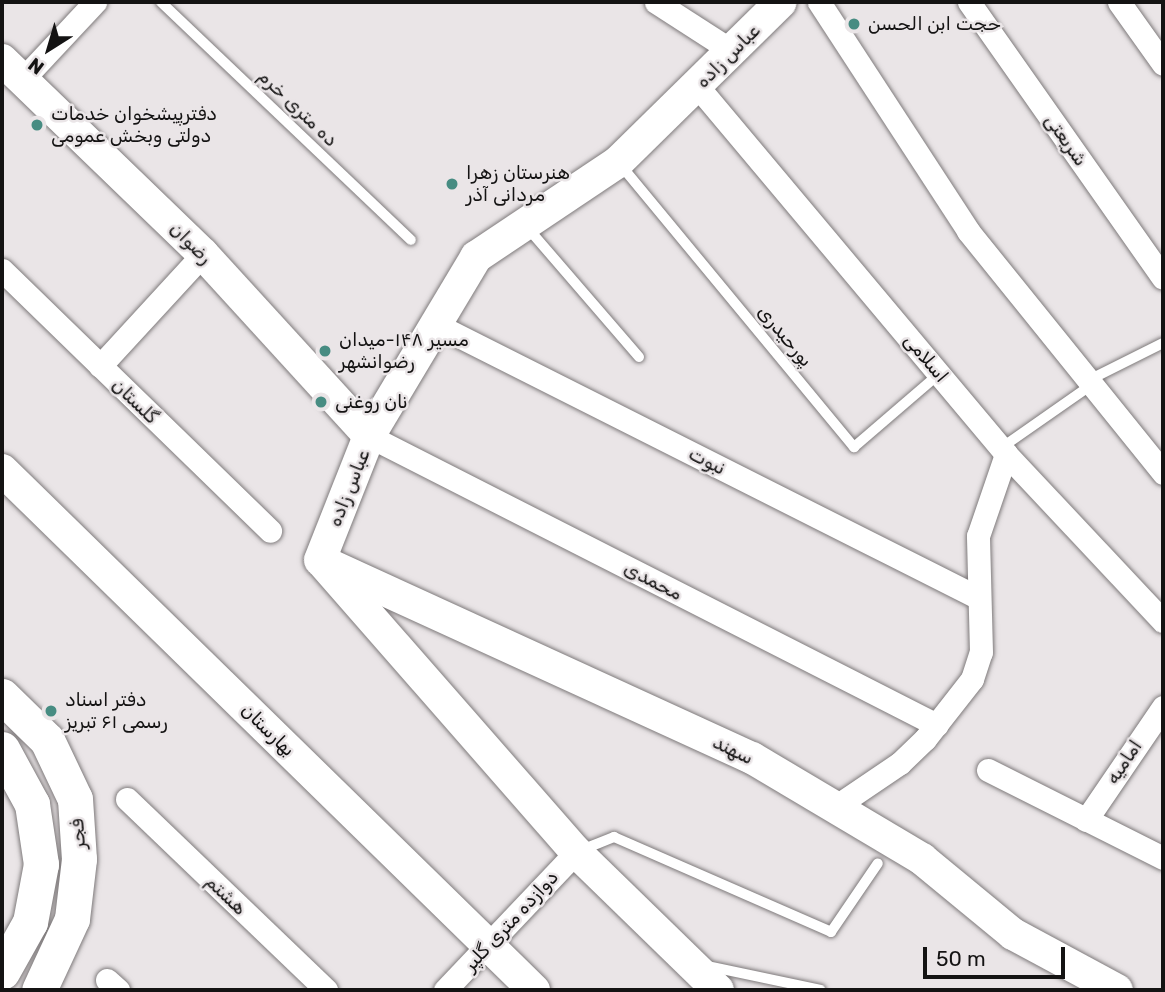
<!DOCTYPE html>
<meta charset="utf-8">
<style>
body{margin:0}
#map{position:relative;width:1165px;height:992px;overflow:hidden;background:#eae5e7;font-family:Rubik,"Noto Sans Arabic",sans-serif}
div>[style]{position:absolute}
.roads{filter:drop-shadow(0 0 2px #7e7a7b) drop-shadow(0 0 2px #7e7a7b)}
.lane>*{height:10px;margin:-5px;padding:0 5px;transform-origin:5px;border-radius:5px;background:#fff}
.street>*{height:23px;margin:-11.5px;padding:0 11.5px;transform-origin:11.5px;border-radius:11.5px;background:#fff}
.secondary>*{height:32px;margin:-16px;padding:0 16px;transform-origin:16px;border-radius:16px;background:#fff}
.primary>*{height:35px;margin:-17.5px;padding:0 17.5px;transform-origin:17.5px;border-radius:17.5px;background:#fff}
.dots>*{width:19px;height:19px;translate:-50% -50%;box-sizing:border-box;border:4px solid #eae5e7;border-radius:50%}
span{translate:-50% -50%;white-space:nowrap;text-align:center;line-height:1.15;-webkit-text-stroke:5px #eae5e7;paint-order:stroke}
.poi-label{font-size:19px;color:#141313}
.left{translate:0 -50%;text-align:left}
.street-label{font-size:19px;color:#141313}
.frame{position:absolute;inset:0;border:4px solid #141313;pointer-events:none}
.north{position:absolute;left:14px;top:14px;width:70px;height:70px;-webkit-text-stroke:5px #eae5e7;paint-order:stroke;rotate:217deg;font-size:19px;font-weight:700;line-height:28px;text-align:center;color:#141313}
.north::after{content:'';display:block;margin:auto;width:24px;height:32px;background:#141313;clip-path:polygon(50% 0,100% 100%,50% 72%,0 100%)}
.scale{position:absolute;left:923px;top:947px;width:142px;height:32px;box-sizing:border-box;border:4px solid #141313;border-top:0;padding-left:9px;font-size:21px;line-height:24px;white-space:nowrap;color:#141313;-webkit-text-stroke:5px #eae5e7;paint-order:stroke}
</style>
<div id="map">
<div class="roads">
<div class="lane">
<div style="left:161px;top:2px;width:345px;rotate:43.6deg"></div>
<div style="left:619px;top:163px;width:369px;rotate:50.4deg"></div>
<div style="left:854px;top:447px;width:112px;rotate:-40.7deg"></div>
<div style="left:526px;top:226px;width:173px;rotate:49.2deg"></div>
<div style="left:1087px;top:381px;width:85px;rotate:-26.6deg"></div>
<div style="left:1001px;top:448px;width:108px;rotate:-34.9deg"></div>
<div style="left:579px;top:851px;width:38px;rotate:-22deg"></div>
<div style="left:614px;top:837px;width:237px;rotate:23.6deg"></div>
<div style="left:831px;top:932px;width:83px;rotate:-55.7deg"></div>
<div style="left:707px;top:966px;width:116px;rotate:11.9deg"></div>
</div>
<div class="street">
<div style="left:656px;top:2px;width:90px;rotate:32.8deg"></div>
<div style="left:819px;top:2px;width:273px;rotate:56.9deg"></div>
<div style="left:968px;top:231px;width:311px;rotate:51.1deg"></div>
<div style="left:969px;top:2px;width:337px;rotate:54.9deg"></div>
<div style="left:1119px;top:2px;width:76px;rotate:54.6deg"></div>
<div style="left:22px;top:80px;width:107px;rotate:-46.9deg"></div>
<div style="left:698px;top:87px;width:479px;rotate:50deg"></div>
<div style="left:1006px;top:454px;width:229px;rotate:46.8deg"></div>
<div style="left:2px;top:270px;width:374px;rotate:44.2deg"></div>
<div style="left:435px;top:324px;width:609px;rotate:26.73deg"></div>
<div style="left:100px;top:366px;width:152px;rotate:-47.4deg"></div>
<div style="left:369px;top:436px;width:637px;rotate:26.97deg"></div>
<div style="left:988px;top:770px;width:196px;rotate:26.7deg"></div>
<div style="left:127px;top:799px;width:276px;rotate:43.8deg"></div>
<div style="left:835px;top:807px;width:78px;rotate:-34.1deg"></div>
<div style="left:900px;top:763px;width:35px;rotate:-44deg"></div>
<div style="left:925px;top:739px;width:76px;rotate:-51.9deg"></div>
<div style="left:972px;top:679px;width:28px;rotate:-72deg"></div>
<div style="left:981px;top:652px;width:116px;rotate:-91.5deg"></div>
<div style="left:978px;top:536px;width:87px;rotate:-71.1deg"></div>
<div style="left:1086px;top:820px;width:137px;rotate:-55.7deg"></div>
<div style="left:107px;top:980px;width:15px;rotate:42deg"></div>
<div style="left:445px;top:990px;width:190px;rotate:-46.5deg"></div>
</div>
<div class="secondary">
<div style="left:2px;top:60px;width:279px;rotate:44deg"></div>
<div style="left:203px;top:254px;width:246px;rotate:47.6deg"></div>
<div style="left:2px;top:470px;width:744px;rotate:44.35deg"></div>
<div style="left:330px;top:565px;width:464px;rotate:24.6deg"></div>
<div style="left:752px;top:758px;width:198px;rotate:30.7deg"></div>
<div style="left:922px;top:859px;width:118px;rotate:39.5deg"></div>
<div style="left:1013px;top:934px;width:118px;rotate:28.3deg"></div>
<div style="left:718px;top:990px;width:198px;rotate:-135.8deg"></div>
<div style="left:576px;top:852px;width:388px;rotate:-131.2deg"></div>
<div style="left:320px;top:560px;width:133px;rotate:-68.4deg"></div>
<div style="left:369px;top:436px;width:209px;rotate:-59.1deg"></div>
<div style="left:476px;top:257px;width:171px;rotate:-33.8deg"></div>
<div style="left:618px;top:162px;width:228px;rotate:-44.5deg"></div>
</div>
<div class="primary">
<div style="left:2px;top:696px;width:63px;rotate:44.4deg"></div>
<div style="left:47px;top:740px;width:65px;rotate:64.6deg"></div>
<div style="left:75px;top:799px;width:60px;rotate:86.2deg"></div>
<div style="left:79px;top:859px;width:60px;rotate:96.7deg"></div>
<div style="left:72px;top:919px;width:78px;rotate:114.9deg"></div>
<div style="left:2px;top:749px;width:63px;rotate:61.4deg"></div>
<div style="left:32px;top:804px;width:61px;rotate:81.5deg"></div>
<div style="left:41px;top:864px;width:59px;rotate:100.7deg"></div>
<div style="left:30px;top:922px;width:57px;rotate:119.2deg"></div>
</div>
</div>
<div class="dots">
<div style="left:854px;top:24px;background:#478c82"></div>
<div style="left:37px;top:125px;background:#478c82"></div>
<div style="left:452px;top:184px;background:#478c82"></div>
<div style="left:325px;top:351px;background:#478c82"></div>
<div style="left:321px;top:402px;background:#478c82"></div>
<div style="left:51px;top:711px;background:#478c82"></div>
</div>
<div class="poi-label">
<span class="left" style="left:868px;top:24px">حجت ابن الحسن</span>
<span class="left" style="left:51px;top:125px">دفترپیشخوان خدمات<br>دولتی وبخش عمومی</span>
<span class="left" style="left:466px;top:184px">هنرستان زهرا<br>مردانی آذر</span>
<span class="left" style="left:339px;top:351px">مسیر ۱۴۸-میدان<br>رضوانشهر</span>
<span class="left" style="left:335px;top:402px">نان روغنی</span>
<span class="left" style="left:65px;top:711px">دفتر اسناد<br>رسمی ۶۱ تبریز</span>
</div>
<div class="street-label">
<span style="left:728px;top:56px;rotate:-45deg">عباس زاده</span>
<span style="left:298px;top:108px;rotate:44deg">ده متری خرم</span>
<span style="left:1066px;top:140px;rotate:55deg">شریعتی</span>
<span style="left:191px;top:243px;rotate:45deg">رضوان</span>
<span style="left:785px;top:336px;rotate:50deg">پورحیدری</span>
<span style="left:926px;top:358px;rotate:50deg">اسلامی</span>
<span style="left:135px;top:401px;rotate:44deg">گلستان</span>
<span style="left:707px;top:461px;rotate:27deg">نبوت</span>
<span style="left:349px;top:488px;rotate:-68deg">عباس زاده</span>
<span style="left:653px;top:581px;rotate:27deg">محمدی</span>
<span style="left:268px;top:730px;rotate:44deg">بهارستان</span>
<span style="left:733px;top:750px;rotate:26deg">سهند</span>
<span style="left:1124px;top:762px;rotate:-56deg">امامیه</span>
<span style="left:78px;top:834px;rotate:-94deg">فجر</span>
<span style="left:226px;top:895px;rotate:44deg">هشتم</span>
<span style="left:511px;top:921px;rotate:-47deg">دوازده متری گلپر</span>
</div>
<div class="frame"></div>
<div class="north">N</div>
<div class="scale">50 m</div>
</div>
